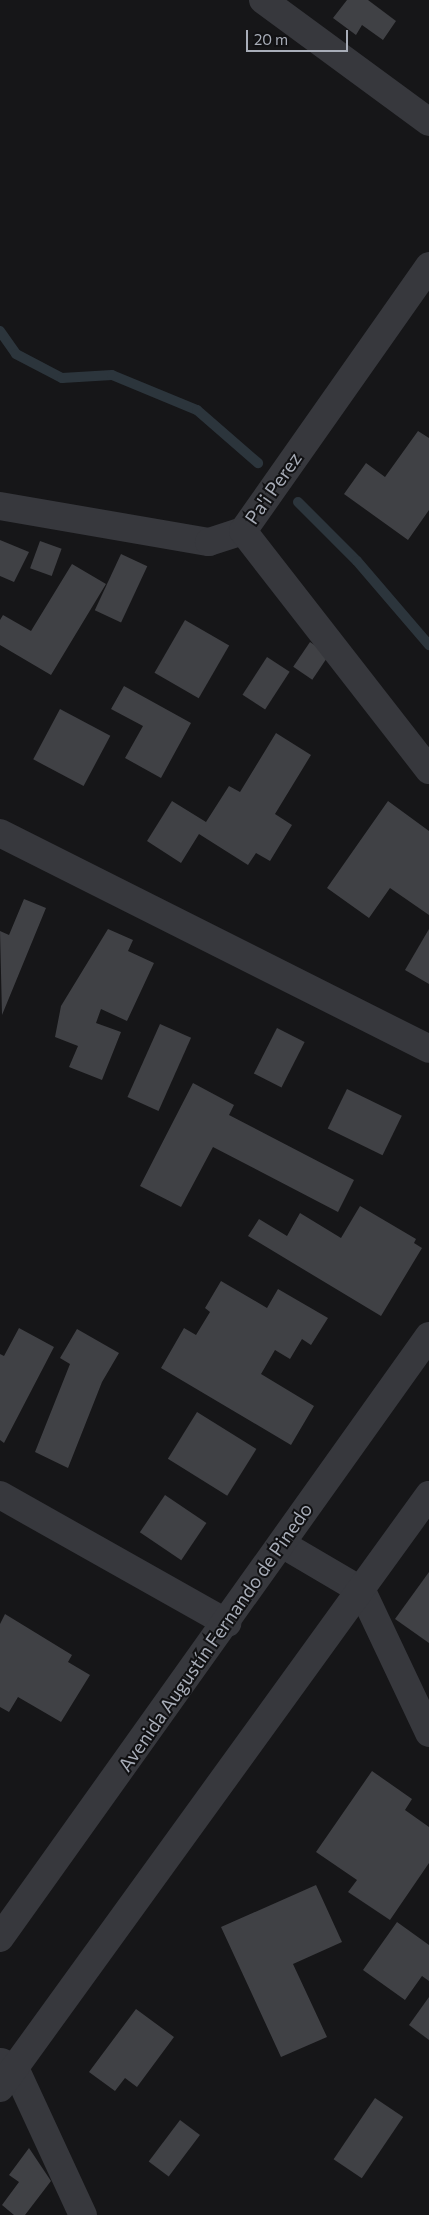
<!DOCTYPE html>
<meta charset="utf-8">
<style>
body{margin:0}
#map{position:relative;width:429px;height:2215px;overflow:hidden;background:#161618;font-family:Commissioner,sans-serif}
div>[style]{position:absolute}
.stream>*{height:10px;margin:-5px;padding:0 5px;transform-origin:5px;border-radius:5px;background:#2c353c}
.building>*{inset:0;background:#404145;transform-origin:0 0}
.minor>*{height:28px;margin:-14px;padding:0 14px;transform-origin:14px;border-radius:14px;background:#37383d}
span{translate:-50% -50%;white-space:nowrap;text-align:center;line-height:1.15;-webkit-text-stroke:4px #111113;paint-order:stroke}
.street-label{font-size:19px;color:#a8adb8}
.scale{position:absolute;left:246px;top:30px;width:102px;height:22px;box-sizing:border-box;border:2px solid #a8adb8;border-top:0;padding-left:6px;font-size:15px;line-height:18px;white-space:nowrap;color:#a8adb8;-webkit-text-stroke:4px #111113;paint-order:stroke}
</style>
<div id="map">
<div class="stream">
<div style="left:0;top:331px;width:28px;rotate:55deg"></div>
<div style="left:16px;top:354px;width:52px;rotate:27.6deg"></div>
<div style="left:62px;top:378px;width:50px;rotate:-3.4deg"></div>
<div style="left:112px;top:375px;width:92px;rotate:22.4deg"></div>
<div style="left:197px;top:410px;width:81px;rotate:41deg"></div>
<div style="left:298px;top:502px;width:83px;rotate:45deg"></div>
<div style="left:357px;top:561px;width:111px;rotate:49.4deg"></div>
</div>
<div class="building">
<div style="clip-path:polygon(347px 0,368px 0,396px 21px,383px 40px,362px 25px,356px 35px,333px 18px)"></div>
<div style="clip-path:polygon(418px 431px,429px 438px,429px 510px,408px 540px,344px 494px,366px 463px,385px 477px)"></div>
<div style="clip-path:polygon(0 540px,29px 552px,14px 582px,0 576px)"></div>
<div style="left:40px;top:541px;width:23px;height:29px;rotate:20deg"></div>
<div style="left:121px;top:554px;width:29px;height:62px;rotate:25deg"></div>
<div style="clip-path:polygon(72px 564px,106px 584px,51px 675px,0 645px,0 620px,3px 615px,31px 631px)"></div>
<div style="left:185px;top:620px;width:51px;height:61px;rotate:30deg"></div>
<div style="left:310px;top:642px;width:23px;height:30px;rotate:34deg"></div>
<div style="left:267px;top:657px;width:27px;height:45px;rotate:33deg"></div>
<div style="clip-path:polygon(124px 686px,191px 723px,161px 778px,125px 758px,143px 726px,111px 709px)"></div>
<div style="left:60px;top:709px;width:57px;height:57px;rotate:28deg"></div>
<div style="clip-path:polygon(276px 733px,311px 755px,275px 814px,292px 825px,270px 861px,256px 853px,248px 865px,199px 834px,181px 863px,147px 841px,172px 801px,206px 822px,229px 786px,240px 792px)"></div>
<div style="clip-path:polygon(388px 801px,429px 831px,429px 915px,390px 888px,369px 918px,327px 888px)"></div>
<div style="clip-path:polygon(24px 899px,46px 908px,2px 1015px,0 931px,9px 935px)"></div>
<div style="clip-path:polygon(108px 929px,133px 940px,128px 951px,154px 963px,127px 1021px,101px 1009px,96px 1023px,121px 1032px,102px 1080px,69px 1067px,78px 1046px,55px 1037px,61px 1006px)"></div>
<div style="clip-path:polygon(429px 929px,429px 984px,405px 970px)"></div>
<div style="left:160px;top:1024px;width:34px;height:80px;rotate:24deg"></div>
<div style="left:277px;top:1028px;width:31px;height:51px;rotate:27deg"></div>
<div style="clip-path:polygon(193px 1083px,234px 1105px,229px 1115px,354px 1180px,338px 1212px,213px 1147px,181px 1207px,140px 1186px)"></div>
<div style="left:347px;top:1089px;width:61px;height:44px;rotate:26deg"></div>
<div style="clip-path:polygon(360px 1206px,416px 1239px,414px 1243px,422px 1248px,381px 1316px,248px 1236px,259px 1219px,287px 1236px,300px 1213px,341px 1238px)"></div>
<div style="clip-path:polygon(221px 1281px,267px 1308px,278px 1289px,328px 1318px,311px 1345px,302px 1339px,290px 1359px,275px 1350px,261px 1374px,314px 1406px,291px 1445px,161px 1368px,184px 1328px,196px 1335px,210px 1312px,205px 1308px)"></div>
<div style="clip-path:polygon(19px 1328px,54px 1347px,4px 1443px,0 1440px,0 1354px,4px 1356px)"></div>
<div style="clip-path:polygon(77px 1329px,119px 1353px,102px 1382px,68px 1468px,35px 1452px,70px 1364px,60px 1358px)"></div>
<div style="left:197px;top:1412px;width:70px;height:55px;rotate:32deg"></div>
<div style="left:165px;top:1495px;width:50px;height:45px;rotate:34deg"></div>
<div style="clip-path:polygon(429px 1572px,429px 1643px,395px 1619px)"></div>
<div style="clip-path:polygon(5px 1614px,72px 1655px,68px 1662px,90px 1675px,61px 1722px,18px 1697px,9px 1712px,0 1707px,0 1624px)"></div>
<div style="clip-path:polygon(372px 1771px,412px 1799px,405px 1810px,429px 1827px,429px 1863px,390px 1920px,348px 1892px,357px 1880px,316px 1852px)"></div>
<div style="clip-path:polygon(316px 1885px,342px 1942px,293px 1964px,327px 2037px,281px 2057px,221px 1927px)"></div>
<div style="clip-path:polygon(397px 1922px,429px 1945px,429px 1981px,422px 1976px,405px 2000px,363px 1970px)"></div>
<div style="clip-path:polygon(429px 1997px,429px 2040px,409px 2025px)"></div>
<div style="clip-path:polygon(136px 2009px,174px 2037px,137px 2087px,125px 2078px,115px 2091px,89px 2072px)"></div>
<div style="left:375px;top:2098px;width:34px;height:74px;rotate:34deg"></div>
<div style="left:180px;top:2120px;width:25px;height:52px;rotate:37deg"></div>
<div style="clip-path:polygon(29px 2148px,51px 2181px,25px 2215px,14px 2215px,2px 2205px,19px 2182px,9px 2175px)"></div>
</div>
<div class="minor">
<div style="left:263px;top:0;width:206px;rotate:36.3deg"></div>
<div style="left:0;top:506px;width:212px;rotate:9.8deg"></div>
<div style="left:209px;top:542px;width:36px;rotate:-18deg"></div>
<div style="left:243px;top:531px;width:324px;rotate:-54.9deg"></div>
<div style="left:243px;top:531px;width:303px;rotate:52.1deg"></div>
<div style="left:0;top:833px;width:480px;rotate:26.7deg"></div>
<div style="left:0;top:1495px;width:261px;rotate:29.4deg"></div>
<div style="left:282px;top:1544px;width:93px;rotate:30.4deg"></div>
<div style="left:362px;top:1591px;width:157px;rotate:64.7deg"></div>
<div style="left:0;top:1938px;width:739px;rotate:-54.53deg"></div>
<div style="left:1px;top:2062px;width:15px;rotate:23deg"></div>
<div style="left:15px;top:2068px;width:162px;rotate:65.2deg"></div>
<div style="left:0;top:2088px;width:732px;rotate:-54.12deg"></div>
</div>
<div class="street-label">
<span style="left:273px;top:488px;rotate:-55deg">Pa'i Perez</span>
<span style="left:215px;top:1637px;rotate:-55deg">Avenida Augustín Fernando de Pinedo</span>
</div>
<div class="scale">20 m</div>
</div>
